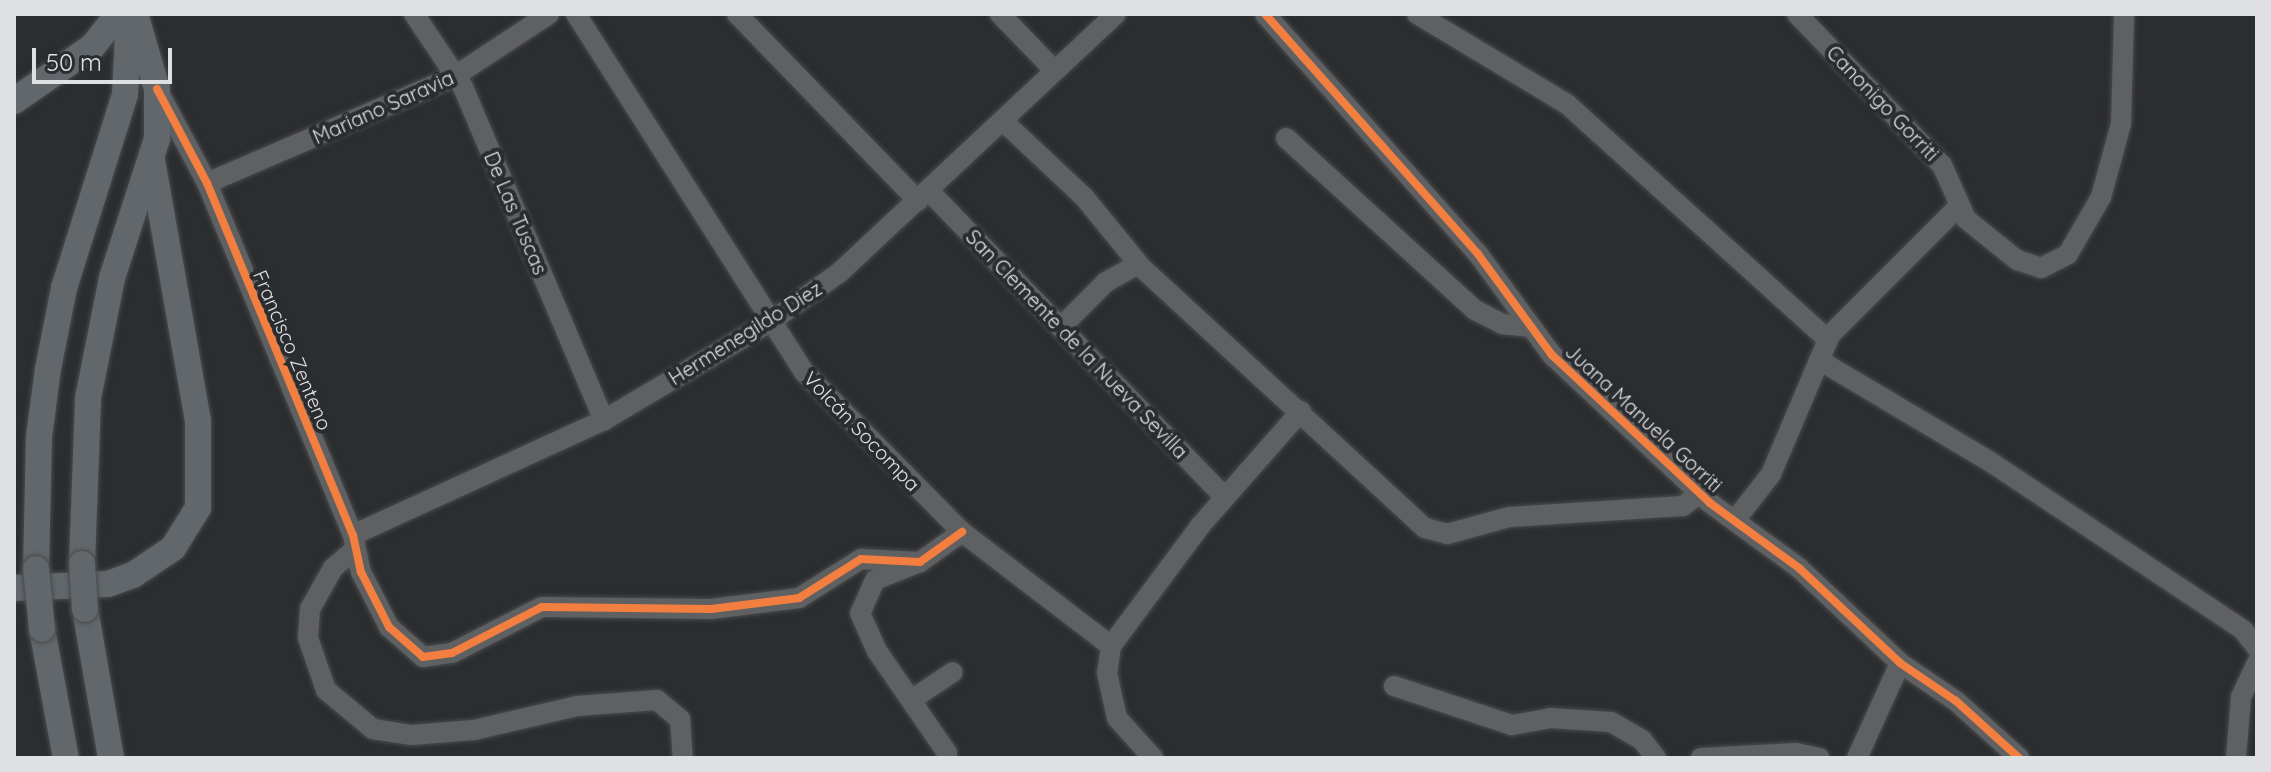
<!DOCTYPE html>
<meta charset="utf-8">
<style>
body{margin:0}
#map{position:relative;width:2271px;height:772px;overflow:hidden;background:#2b2d2f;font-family:Quicksand,sans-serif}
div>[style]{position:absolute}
.roads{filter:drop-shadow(0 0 2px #494a4c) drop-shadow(0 0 2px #494a4c)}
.minor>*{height:20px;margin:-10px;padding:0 10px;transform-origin:10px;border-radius:10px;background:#5f6062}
.major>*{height:26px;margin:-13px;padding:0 13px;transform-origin:13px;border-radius:13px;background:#61676b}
.bridges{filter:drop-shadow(0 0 2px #494a4c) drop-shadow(0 0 2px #494a4c)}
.major-bridge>*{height:26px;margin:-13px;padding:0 13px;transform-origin:13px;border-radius:13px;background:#61676b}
.cycleway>*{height:8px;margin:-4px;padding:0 4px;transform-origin:4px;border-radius:4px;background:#f27e40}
span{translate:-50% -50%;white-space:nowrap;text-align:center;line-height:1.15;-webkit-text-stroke:8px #2a2c30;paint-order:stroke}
.street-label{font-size:20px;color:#dfe0e3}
.frame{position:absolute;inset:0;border:16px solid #dfe0e3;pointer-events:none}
.scale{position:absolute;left:32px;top:48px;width:140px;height:36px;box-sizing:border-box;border:4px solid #dfe0e3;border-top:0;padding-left:10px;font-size:24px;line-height:28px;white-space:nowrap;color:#dfe0e3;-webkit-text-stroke:6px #2a2c30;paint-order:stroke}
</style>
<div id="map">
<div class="roads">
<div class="minor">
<div style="left:414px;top:14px;width:88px;rotate:56.1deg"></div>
<div style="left:463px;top:87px;width:362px;rotate:67.1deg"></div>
<div style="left:576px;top:14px;width:424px;rotate:57.5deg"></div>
<div style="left:804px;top:372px;width:225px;rotate:45.4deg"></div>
<div style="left:962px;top:532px;width:188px;rotate:37.4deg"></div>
<div style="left:1111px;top:646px;width:27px;rotate:98deg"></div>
<div style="left:1107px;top:673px;width:46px;rotate:77.5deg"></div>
<div style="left:1117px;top:718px;width:54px;rotate:48deg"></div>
<div style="left:737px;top:14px;width:260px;rotate:45.9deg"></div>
<div style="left:1000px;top:14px;width:79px;rotate:46deg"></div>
<div style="left:1265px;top:14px;width:321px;rotate:48.4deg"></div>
<div style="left:1478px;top:254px;width:125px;rotate:53.8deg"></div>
<div style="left:1552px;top:355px;width:216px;rotate:43.1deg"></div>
<div style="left:1710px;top:503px;width:110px;rotate:36.1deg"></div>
<div style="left:1799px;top:568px;width:139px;rotate:43.2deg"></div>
<div style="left:1900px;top:663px;width:68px;rotate:34.2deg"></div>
<div style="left:1956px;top:701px;width:85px;rotate:42.1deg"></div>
<div style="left:1417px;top:14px;width:175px;rotate:31deg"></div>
<div style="left:1567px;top:104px;width:352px;rotate:42.1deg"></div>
<div style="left:1797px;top:14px;width:209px;rotate:46.2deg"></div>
<div style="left:1942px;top:165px;width:59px;rotate:66deg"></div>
<div style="left:1966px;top:219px;width:65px;rotate:38.8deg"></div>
<div style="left:2017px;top:260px;width:25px;rotate:18deg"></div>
<div style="left:2041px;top:268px;width:30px;rotate:-27deg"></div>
<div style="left:2068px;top:254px;width:66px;rotate:-59.9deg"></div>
<div style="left:2101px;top:197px;width:76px;rotate:-74.7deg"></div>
<div style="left:2121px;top:124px;width:110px;rotate:-88.4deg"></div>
<div style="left:157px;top:89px;width:106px;rotate:62deg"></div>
<div style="left:207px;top:183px;width:381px;rotate:67.5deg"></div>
<div style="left:353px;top:535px;width:38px;rotate:78deg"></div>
<div style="left:361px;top:572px;width:62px;rotate:63deg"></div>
<div style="left:389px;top:627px;width:45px;rotate:41.4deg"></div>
<div style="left:423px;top:657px;width:29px;rotate:-8deg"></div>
<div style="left:452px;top:653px;width:101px;rotate:-27.1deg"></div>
<div style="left:542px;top:607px;width:169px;rotate:0.7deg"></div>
<div style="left:711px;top:609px;width:89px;rotate:-7.1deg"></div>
<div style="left:799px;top:598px;width:73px;rotate:-32.2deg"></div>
<div style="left:861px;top:559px;width:59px;rotate:2.9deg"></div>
<div style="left:920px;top:562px;width:52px;rotate:-35.5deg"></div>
<div style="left:1003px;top:121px;width:111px;rotate:43.2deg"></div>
<div style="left:1084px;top:197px;width:90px;rotate:50.8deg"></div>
<div style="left:1141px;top:267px;width:386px;rotate:42.6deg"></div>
<div style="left:1425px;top:528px;width:23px;rotate:15deg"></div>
<div style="left:1447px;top:534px;width:64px;rotate:-15.3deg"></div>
<div style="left:1509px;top:517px;width:174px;rotate:-3.6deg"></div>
<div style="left:1683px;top:506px;width:21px;rotate:-37deg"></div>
<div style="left:1286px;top:138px;width:256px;rotate:42.3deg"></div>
<div style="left:1475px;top:310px;width:30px;rotate:27deg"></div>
<div style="left:1502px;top:324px;width:27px;rotate:6deg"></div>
<div style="left:207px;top:183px;width:270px;rotate:-23.3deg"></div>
<div style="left:455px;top:76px;width:113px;rotate:-33.4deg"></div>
<div style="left:929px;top:191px;width:424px;rotate:46deg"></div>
<div style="left:1061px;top:327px;width:64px;rotate:-45deg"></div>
<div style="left:1106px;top:282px;width:37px;rotate:-29deg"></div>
<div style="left:1819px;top:360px;width:198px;rotate:30.7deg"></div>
<div style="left:1989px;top:461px;width:305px;rotate:33.6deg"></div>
<div style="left:2243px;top:630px;width:23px;rotate:52deg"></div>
<div style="left:1736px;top:519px;width:57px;rotate:-52.1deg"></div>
<div style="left:1771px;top:474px;width:151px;rotate:-67deg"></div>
<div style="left:1830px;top:335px;width:181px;rotate:-45deg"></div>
<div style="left:353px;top:535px;width:276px;rotate:-24.6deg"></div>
<div style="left:604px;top:420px;width:193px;rotate:-30.6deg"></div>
<div style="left:770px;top:322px;width:85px;rotate:-35.4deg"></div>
<div style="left:839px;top:273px;width:379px;rotate:-43.1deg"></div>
<div style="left:355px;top:549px;width:29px;rotate:139deg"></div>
<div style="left:333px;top:568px;width:47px;rotate:119.3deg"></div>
<div style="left:310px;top:609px;width:29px;rotate:94deg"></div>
<div style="left:308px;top:638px;width:55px;rotate:70.9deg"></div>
<div style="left:326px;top:690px;width:61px;rotate:39.7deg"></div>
<div style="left:373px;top:729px;width:39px;rotate:9deg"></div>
<div style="left:412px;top:735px;width:62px;rotate:-4.6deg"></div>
<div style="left:474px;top:730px;width:106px;rotate:-13.1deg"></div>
<div style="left:577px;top:706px;width:80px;rotate:-4.3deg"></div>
<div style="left:657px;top:700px;width:30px;rotate:40deg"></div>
<div style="left:680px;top:719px;width:39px;rotate:86deg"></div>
<div style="left:920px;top:562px;width:48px;rotate:158.2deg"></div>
<div style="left:875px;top:580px;width:36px;rotate:114deg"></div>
<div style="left:860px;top:613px;width:42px;rotate:65.9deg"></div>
<div style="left:877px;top:651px;width:124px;rotate:55.5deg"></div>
<div style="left:1111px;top:646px;width:149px;rotate:-53.4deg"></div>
<div style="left:1200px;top:526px;width:153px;rotate:-48.7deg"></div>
<div style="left:1394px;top:686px;width:124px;rotate:18.3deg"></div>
<div style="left:1512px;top:725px;width:39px;rotate:-10deg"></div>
<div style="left:1550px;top:718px;width:61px;rotate:3.8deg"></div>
<div style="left:1611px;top:722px;width:36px;rotate:30deg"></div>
<div style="left:1642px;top:740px;width:23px;rotate:52deg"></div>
<div style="left:911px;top:700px;width:50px;rotate:-33.7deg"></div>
<div style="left:1701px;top:758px;width:95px;rotate:-3deg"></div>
<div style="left:1796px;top:753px;width:24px;rotate:12deg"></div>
<div style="left:1857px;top:758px;width:104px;rotate:-65.6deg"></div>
<div style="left:2236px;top:758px;width:61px;rotate:-85.3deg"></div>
<div style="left:2241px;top:697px;width:38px;rotate:-65deg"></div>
</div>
<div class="major">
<div style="left:14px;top:101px;width:96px;rotate:-34.8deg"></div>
<div style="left:93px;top:46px;width:41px;rotate:-52deg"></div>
<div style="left:82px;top:564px;width:166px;rotate:-87.9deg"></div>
<div style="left:88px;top:398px;width:122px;rotate:-78.7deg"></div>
<div style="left:112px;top:278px;width:146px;rotate:-72.1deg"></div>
<div style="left:157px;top:139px;width:50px;rotate:-90deg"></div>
<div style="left:157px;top:89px;width:75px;rotate:-106.3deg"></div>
<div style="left:36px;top:569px;width:132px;rotate:-88.7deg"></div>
<div style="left:39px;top:437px;width:69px;rotate:-82.5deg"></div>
<div style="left:48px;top:369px;width:83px;rotate:-78.8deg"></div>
<div style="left:64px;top:288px;width:203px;rotate:-72.5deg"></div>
<div style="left:125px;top:94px;width:80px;rotate:-87.1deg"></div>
<div style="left:14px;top:588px;width:94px;rotate:-2.4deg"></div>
<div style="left:108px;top:584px;width:27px;rotate:-20deg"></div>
<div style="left:133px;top:575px;width:48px;rotate:-34deg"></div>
<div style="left:173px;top:548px;width:47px;rotate:-58deg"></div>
<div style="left:198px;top:508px;width:87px;rotate:-90deg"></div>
<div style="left:198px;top:421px;width:266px;rotate:-100deg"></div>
<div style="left:85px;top:609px;width:151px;rotate:80.1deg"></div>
<div style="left:42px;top:629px;width:131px;rotate:79.5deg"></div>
</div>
</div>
<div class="bridges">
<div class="major-bridge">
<div style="left:82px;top:564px;width:45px;rotate:86.2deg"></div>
<div style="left:36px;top:569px;width:60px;rotate:84.3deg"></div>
</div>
</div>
<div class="cycleway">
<div style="left:1265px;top:14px;width:321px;rotate:48.4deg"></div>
<div style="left:1478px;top:254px;width:125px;rotate:53.8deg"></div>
<div style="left:1552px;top:355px;width:216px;rotate:43.1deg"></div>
<div style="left:1710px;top:503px;width:110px;rotate:36.1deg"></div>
<div style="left:1799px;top:568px;width:139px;rotate:43.2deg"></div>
<div style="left:1900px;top:663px;width:68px;rotate:34.2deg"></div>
<div style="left:1956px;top:701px;width:85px;rotate:42.1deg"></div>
<div style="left:157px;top:89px;width:106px;rotate:62deg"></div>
<div style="left:207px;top:183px;width:381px;rotate:67.5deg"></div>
<div style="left:353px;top:535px;width:38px;rotate:78deg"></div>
<div style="left:361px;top:572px;width:62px;rotate:63deg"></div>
<div style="left:389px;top:627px;width:45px;rotate:41.4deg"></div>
<div style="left:423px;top:657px;width:29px;rotate:-8deg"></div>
<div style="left:452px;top:653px;width:101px;rotate:-27.1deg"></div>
<div style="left:542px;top:607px;width:169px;rotate:0.7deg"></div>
<div style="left:711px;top:609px;width:89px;rotate:-7.1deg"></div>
<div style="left:799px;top:598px;width:73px;rotate:-32.2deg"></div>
<div style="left:861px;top:559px;width:59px;rotate:2.9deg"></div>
<div style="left:920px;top:562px;width:52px;rotate:-35.5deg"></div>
</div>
<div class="street-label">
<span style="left:1883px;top:103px;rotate:46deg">Canonigo Gorriti</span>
<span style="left:383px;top:107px;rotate:-24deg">Mariano Saravia</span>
<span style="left:516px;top:213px;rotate:67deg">De Las Tuscas</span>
<span style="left:745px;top:333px;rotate:-32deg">Hermenegildo Diez</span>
<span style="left:1077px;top:344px;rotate:46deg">San Clemente de la Nueva Sevilla</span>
<span style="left:293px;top:350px;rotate:67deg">Francisco Zenteno</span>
<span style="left:1644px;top:418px;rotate:43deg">Juana Manuela Gorriti</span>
<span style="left:862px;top:431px;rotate:46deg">Volcán Socompa</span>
</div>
<div class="frame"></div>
<div class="scale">50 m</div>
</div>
